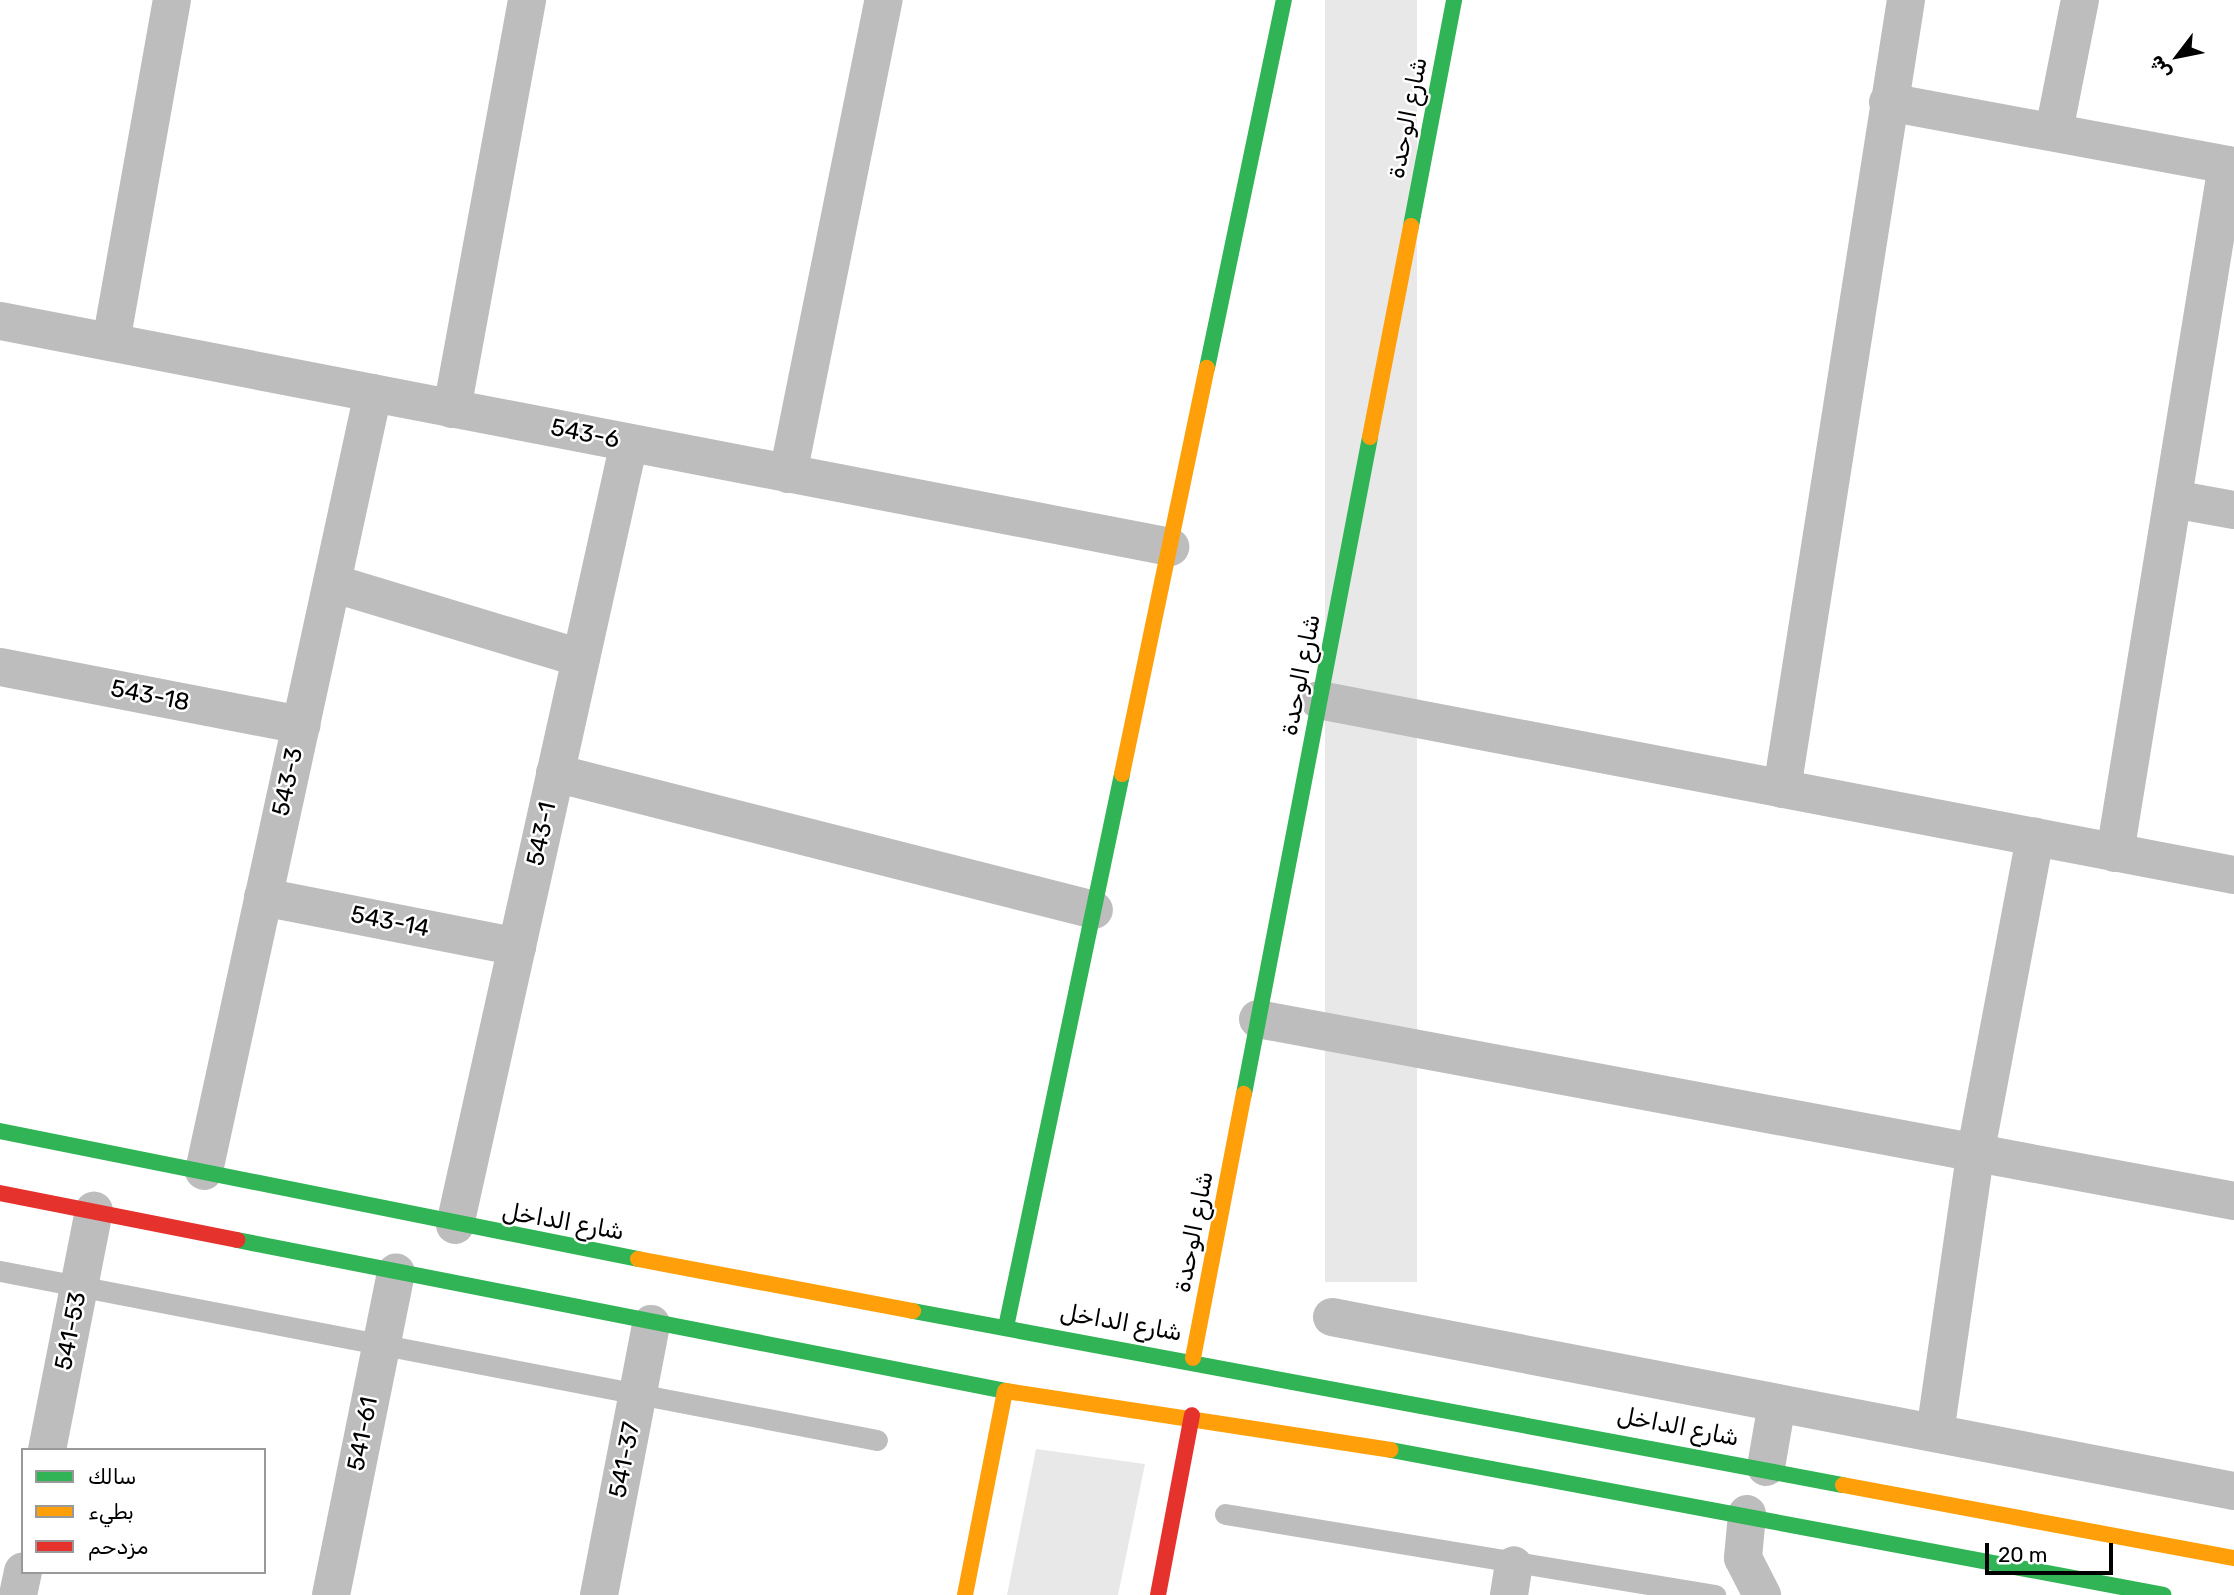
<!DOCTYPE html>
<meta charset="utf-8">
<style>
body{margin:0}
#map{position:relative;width:2234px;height:1595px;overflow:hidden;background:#fff;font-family:Rubik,"Noto Naskh Arabic",sans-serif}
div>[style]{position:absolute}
.green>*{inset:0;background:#e8e8e8;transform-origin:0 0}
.lane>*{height:21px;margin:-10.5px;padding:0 10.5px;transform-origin:10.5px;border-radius:10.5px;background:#bdbdbd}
.street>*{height:38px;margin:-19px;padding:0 19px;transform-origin:19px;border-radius:19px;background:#bdbdbd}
.fast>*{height:16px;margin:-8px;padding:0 8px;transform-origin:8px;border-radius:8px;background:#30b455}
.slow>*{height:16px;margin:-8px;padding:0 8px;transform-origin:8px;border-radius:8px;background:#ff9f0a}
.jam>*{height:16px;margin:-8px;padding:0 8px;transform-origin:8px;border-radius:8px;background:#e5322d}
span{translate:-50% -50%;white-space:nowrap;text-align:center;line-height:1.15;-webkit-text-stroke:5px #fff;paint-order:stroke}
.street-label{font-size:24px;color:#000}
.legend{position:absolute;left:21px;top:1448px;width:245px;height:126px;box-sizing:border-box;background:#fff;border:2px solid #999;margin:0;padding:9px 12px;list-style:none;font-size:21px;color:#000}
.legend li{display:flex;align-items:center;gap:14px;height:35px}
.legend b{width:35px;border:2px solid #999}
.north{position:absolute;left:2143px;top:21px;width:70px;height:70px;-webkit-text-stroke:5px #fff;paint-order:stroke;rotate:238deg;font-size:19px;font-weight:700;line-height:28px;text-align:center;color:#000}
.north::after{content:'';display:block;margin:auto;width:24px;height:32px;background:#000;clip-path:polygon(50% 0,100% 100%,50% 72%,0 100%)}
.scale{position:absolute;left:1985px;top:1543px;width:128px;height:32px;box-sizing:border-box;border:4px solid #000;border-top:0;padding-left:9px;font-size:21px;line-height:24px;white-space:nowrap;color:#000;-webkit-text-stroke:5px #fff;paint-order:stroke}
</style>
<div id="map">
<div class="green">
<div style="left:1325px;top:0;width:92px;height:1282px"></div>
<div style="clip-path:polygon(1036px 1449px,1145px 1464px,1118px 1595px,1007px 1595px)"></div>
</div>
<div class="lane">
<div style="left:0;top:1271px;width:893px;rotate:10.91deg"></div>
<div style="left:1225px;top:1514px;width:497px;rotate:9.4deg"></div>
</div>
<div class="street">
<div style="left:1888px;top:102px;width:352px;rotate:10.5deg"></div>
<div style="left:2054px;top:131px;width:134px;rotate:-78.8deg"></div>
<div style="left:0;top:321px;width:1192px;rotate:10.93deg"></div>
<div style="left:111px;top:342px;width:347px;rotate:-79.9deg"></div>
<div style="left:452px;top:409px;width:416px;rotate:-79.6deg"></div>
<div style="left:788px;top:474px;width:484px;rotate:-78.6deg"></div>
<div style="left:2173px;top:499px;width:62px;rotate:10.2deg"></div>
<div style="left:332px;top:583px;width:260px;rotate:16.8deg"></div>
<div style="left:0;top:667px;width:307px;rotate:10.9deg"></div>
<div style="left:1319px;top:700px;width:932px;rotate:10.83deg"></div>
<div style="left:555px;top:773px;width:556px;rotate:14.26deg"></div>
<div style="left:1782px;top:789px;width:799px;rotate:-81.07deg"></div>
<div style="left:2115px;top:853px;width:697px;rotate:-80.75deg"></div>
<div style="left:263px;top:897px;width:259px;rotate:11.1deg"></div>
<div style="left:1258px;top:1019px;width:993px;rotate:10.56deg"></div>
<div style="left:204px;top:1171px;width:796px;rotate:-77.74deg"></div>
<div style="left:455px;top:1225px;width:801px;rotate:-77.46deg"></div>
<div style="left:1332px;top:1317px;width:919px;rotate:10.92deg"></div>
<div style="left:1935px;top:1433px;width:286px;rotate:-81.8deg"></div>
<div style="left:1976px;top:1150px;width:319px;rotate:-79.3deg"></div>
<div style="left:47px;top:1450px;width:244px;rotate:-78.9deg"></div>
<div style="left:1766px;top:1467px;width:65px;rotate:-80.2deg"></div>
<div style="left:1747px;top:1514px;width:44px;rotate:95.2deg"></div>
<div style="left:1743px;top:1558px;width:42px;rotate:62.8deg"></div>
<div style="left:18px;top:1595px;width:24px;rotate:-78deg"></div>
<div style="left:331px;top:1595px;width:329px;rotate:-78.6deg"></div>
<div style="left:599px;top:1595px;width:276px;rotate:-79.1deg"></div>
<div style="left:1509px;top:1595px;width:30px;rotate:-81deg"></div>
</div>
<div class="fast">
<div style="left:1411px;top:226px;width:230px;rotate:-79.2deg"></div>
<div style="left:1207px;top:368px;width:376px;rotate:-78.2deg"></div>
<div style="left:1244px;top:1094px;width:669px;rotate:-79.14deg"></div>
<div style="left:0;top:1131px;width:651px;rotate:11.34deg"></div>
<div style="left:237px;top:1240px;width:784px;rotate:11.11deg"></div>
<div style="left:913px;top:1311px;width:946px;rotate:10.6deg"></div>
<div style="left:1006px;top:1327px;width:565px;rotate:-78.15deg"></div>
<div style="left:1391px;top:1450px;width:786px;rotate:10.62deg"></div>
</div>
<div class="slow">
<div style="left:1370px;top:437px;width:215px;rotate:-79deg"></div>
<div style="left:1122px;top:774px;width:415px;rotate:-78.2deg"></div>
<div style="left:638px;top:1259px;width:280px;rotate:10.7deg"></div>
<div style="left:1193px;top:1358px;width:269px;rotate:-79.1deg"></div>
<div style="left:1006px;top:1391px;width:389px;rotate:8.7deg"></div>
<div style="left:1843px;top:1485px;width:398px;rotate:10.6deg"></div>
<div style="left:965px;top:1595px;width:208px;rotate:-78.9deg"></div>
</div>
<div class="jam">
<div style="left:0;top:1193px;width:242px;rotate:11.2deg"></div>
<div style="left:1158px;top:1595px;width:183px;rotate:-79.3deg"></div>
</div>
<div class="street-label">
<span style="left:1408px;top:118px;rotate:-79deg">شارع الوحدة</span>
<span style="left:585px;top:434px;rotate:11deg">543-6</span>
<span style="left:1301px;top:675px;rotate:-79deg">شارع الوحدة</span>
<span style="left:150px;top:696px;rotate:11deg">543-18</span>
<span style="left:288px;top:782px;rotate:-78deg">543-3</span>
<span style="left:542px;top:834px;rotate:-78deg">543-1</span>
<span style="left:390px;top:922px;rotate:11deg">543-14</span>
<span style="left:563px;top:1222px;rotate:10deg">شارع الداخل</span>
<span style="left:1194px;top:1232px;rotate:-79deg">شارع الوحدة</span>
<span style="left:1121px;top:1323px;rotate:10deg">شارع الداخل</span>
<span style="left:71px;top:1331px;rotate:-79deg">541-53</span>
<span style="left:1678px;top:1427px;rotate:11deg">شارع الداخل</span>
<span style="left:363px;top:1434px;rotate:-79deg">541-61</span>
<span style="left:625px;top:1460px;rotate:-79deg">541-37</span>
</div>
<ul class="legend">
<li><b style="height:9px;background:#30b455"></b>سالك</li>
<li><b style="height:9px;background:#ff9f0a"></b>بطيء</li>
<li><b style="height:9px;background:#e5322d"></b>مزدحم</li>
</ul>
<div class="north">ش</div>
<div class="scale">20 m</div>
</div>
